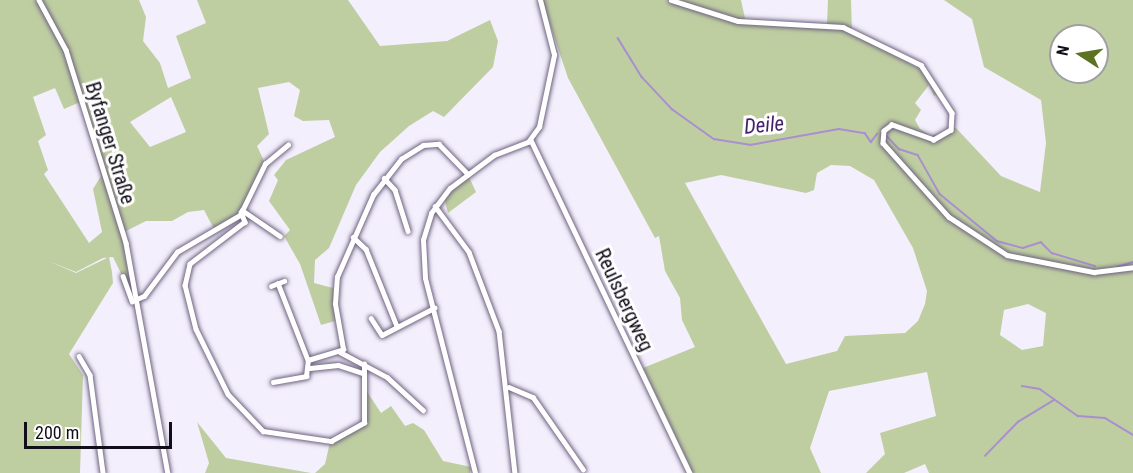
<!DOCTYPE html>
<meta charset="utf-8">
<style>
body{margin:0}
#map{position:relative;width:1133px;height:473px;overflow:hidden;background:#f3effc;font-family:"Roboto Condensed",sans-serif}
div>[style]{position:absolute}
.green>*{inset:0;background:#bfcea1}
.stream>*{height:1.5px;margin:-0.75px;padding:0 0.75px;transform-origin:0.75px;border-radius:0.75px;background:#a88fcf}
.roads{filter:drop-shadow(0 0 2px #6e6380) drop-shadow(0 0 2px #6e6380)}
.minor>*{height:4.5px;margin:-2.25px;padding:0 2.25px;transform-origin:2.25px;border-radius:2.25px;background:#fff}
span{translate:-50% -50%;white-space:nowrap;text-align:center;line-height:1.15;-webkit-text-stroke:6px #fff;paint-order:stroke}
.street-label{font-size:20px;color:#120e19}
.water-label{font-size:21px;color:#45216d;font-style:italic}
.north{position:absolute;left:1049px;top:24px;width:60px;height:60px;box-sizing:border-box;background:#fff;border:2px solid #a09fa3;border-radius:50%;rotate:282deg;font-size:16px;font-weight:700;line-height:24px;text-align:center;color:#120e19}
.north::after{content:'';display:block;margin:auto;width:21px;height:27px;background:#5e7322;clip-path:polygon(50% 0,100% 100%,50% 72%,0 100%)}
.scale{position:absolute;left:24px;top:422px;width:148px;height:27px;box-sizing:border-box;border:3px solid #120e19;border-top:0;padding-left:8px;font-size:18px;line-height:21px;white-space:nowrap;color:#120e19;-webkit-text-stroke:4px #fff;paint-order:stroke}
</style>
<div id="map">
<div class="green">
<div style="clip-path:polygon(evenodd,0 0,139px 0,146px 17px,143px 41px,160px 63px,168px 88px,191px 78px,176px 36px,206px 23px,197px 0,348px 0,380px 46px,447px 41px,490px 20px,498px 41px,493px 67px,444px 117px,433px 111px,409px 126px,380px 152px,356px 185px,329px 248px,315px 260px,314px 283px,333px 288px,335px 321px,321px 325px,300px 264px,284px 236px,290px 230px,269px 201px,278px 180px,274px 175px,286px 160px,335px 137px,329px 120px,303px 121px,294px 116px,300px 90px,289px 82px,258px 88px,269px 134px,257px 146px,265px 163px,239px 215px,214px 229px,204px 210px,188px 212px,172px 221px,146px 221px,122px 233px,132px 296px,113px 257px,103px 258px,76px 272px,48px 261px,76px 273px,109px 257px,112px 272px,113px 283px,69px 354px,83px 375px,80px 473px,0 473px,0 0,55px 88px,64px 109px,80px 102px,101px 176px,93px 189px,102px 232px,89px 243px,44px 174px,48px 170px,38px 141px,46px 135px,33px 97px,55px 88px,0 0,171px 97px,186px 132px,150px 147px,130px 122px,171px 97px)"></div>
<div style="clip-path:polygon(evenodd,542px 0,741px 0,746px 23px,827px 24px,828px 0,851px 0,852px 33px,926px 72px,939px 93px,934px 96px,929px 85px,915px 103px,921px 110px,915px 120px,920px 129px,931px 136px,956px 128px,1001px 176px,1040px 192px,1046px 143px,1041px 100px,984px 67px,972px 19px,944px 0,1133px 0,1133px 473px,929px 473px,925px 464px,904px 473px,866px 473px,885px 454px,880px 433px,936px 416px,927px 372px,829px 391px,810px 448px,821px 473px,693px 473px,643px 368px,695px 347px,682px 320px,680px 298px,665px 271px,659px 236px,655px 238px,568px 78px,542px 0,1061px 36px,1097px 36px,1097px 72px,1061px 72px,1061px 36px,542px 0,831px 165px,850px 166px,874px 180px,913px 248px,927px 291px,925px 304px,918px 321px,905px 333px,845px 336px,837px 351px,786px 364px,685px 183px,721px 175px,806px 193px,814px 190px,817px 173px,831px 165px,542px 0,1028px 304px,1046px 313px,1043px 346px,1022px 350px,1000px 335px,1004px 310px,1028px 304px)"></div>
<div style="clip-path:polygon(469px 177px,476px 192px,448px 213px,444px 198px)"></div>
<div style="clip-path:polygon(362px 384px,381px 413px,391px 406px,405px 426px,413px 423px,424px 430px,443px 461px,471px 467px,470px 473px,315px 473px,325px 464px,330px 442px,365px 424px)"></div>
<div style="clip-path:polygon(197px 422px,226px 458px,311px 473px,205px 473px,209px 463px)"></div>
</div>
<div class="stream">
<div style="left:618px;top:38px;width:46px;rotate:58.4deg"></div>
<div style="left:642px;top:77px;width:44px;rotate:46.8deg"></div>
<div style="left:672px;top:109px;width:52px;rotate:35.5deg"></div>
<div style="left:714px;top:139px;width:36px;rotate:9deg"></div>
<div style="left:750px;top:145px;width:90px;rotate:-10.2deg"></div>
<div style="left:839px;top:129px;width:26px;rotate:9deg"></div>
<div style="left:865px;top:133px;width:11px;rotate:56deg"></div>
<div style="left:871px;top:142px;width:10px;rotate:-53deg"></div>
<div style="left:887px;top:136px;width:18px;rotate:47deg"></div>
<div style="left:899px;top:149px;width:20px;rotate:18deg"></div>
<div style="left:918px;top:155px;width:45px;rotate:60.6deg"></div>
<div style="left:940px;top:194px;width:74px;rotate:39.5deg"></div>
<div style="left:997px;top:241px;width:27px;rotate:15deg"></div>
<div style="left:1023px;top:248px;width:19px;rotate:-18deg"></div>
<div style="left:1041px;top:242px;width:16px;rotate:45deg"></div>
<div style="left:1052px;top:253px;width:45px;rotate:16.8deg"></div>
<div style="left:1117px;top:267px;width:17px;rotate:-17deg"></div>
<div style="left:1022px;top:386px;width:18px;rotate:9deg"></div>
<div style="left:1040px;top:389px;width:47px;rotate:35.4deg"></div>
<div style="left:1078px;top:416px;width:27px;rotate:4deg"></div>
<div style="left:1105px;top:418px;width:33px;rotate:31deg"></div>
<div style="left:985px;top:456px;width:47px;rotate:-45.9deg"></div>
<div style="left:1018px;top:422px;width:42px;rotate:-31.4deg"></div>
</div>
<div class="roads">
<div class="minor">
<div style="left:39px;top:0;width:57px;rotate:61.6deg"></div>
<div style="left:66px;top:50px;width:202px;rotate:72.7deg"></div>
<div style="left:126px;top:243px;width:234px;rotate:79.7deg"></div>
<div style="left:671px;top:0;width:70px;rotate:17.4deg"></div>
<div style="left:738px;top:21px;width:105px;rotate:3.3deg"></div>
<div style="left:843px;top:27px;width:87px;rotate:26deg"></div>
<div style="left:921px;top:65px;width:57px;rotate:57.1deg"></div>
<div style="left:952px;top:113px;width:17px;rotate:93deg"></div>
<div style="left:951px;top:130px;width:20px;rotate:150deg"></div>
<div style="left:934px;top:140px;width:45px;rotate:-160.3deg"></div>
<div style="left:892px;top:125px;width:10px;rotate:143deg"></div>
<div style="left:884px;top:131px;width:12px;rotate:95deg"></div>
<div style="left:883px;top:143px;width:99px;rotate:48.3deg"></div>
<div style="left:949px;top:217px;width:69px;rotate:33.2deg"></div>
<div style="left:1007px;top:255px;width:89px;rotate:11.1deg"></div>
<div style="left:1094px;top:272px;width:39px;rotate:-7deg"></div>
<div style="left:531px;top:140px;width:369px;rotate:64.5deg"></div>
<div style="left:384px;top:178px;width:16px;rotate:47deg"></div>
<div style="left:395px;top:190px;width:43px;rotate:72.4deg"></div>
<div style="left:435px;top:206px;width:57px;rotate:53.5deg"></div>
<div style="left:469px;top:252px;width:85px;rotate:69.2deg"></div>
<div style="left:499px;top:331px;width:143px;rotate:83.6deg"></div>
<div style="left:242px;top:210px;width:46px;rotate:34.4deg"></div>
<div style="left:241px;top:212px;width:11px;rotate:68deg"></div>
<div style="left:245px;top:222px;width:69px;rotate:142.6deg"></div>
<div style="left:190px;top:264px;width:22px;rotate:103deg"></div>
<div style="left:185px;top:285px;width:45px;rotate:76deg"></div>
<div style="left:196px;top:329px;width:72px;rotate:63.8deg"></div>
<div style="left:228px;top:394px;width:51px;rotate:46.6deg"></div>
<div style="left:263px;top:431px;width:69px;rotate:8.4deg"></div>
<div style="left:331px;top:441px;width:38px;rotate:-29deg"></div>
<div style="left:364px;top:423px;width:59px;rotate:-90deg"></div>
<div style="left:353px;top:237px;width:18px;rotate:43deg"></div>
<div style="left:366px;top:249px;width:83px;rotate:68.1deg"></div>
<div style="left:123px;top:276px;width:27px;rotate:70deg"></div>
<div style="left:132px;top:301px;width:13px;rotate:-23deg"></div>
<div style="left:144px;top:296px;width:55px;rotate:-53.1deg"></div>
<div style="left:177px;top:252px;width:73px;rotate:-30.4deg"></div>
<div style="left:240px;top:215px;width:57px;rotate:-63.9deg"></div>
<div style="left:265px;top:164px;width:30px;rotate:-40deg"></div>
<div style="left:278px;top:283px;width:83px;rotate:68.7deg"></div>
<div style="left:271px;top:286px;width:14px;rotate:-21deg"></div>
<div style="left:371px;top:318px;width:20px;rotate:57deg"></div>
<div style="left:382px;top:335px;width:59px;rotate:-27.4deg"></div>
<div style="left:340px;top:352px;width:53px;rotate:28deg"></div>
<div style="left:387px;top:377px;width:49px;rotate:42.5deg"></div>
<div style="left:79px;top:356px;width:22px;rotate:60deg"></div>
<div style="left:90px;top:375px;width:99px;rotate:82.4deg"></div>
<div style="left:310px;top:368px;width:28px;rotate:-6deg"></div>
<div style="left:338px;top:365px;width:25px;rotate:18deg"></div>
<div style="left:273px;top:382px;width:34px;rotate:-10deg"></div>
<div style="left:306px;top:376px;width:16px;rotate:-83deg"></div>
<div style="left:308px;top:360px;width:37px;rotate:-17deg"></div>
<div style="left:343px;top:349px;width:46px;rotate:-100.1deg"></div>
<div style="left:335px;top:304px;width:27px;rotate:-86deg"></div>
<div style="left:337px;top:277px;width:90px;rotate:-66.3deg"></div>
<div style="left:373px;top:195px;width:46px;rotate:-52.1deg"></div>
<div style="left:401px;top:159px;width:26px;rotate:-32deg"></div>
<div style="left:423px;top:145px;width:16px;rotate:-4deg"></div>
<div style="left:439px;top:144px;width:42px;rotate:46deg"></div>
<div style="left:509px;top:387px;width:26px;rotate:23deg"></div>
<div style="left:533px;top:397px;width:88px;rotate:55.2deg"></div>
<div style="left:475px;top:473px;width:201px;rotate:-104.4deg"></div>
<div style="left:425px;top:278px;width:38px;rotate:-93deg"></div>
<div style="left:423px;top:240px;width:28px;rotate:-73deg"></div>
<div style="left:431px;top:213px;width:31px;rotate:-53deg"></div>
<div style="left:450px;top:188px;width:55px;rotate:-36.9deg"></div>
<div style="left:494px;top:155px;width:36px;rotate:-21deg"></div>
<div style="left:528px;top:142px;width:19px;rotate:-54deg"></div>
<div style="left:539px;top:127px;width:74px;rotate:-78.2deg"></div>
<div style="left:554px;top:55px;width:57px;rotate:-104.3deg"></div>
</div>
</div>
<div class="street-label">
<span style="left:110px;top:143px;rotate:73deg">Byfanger Straße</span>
<span style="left:624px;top:300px;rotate:65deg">Reulsbergweg</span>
</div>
<div class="water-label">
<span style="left:764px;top:125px;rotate:-5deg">Deile</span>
</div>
<div class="north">N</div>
<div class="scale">200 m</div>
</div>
